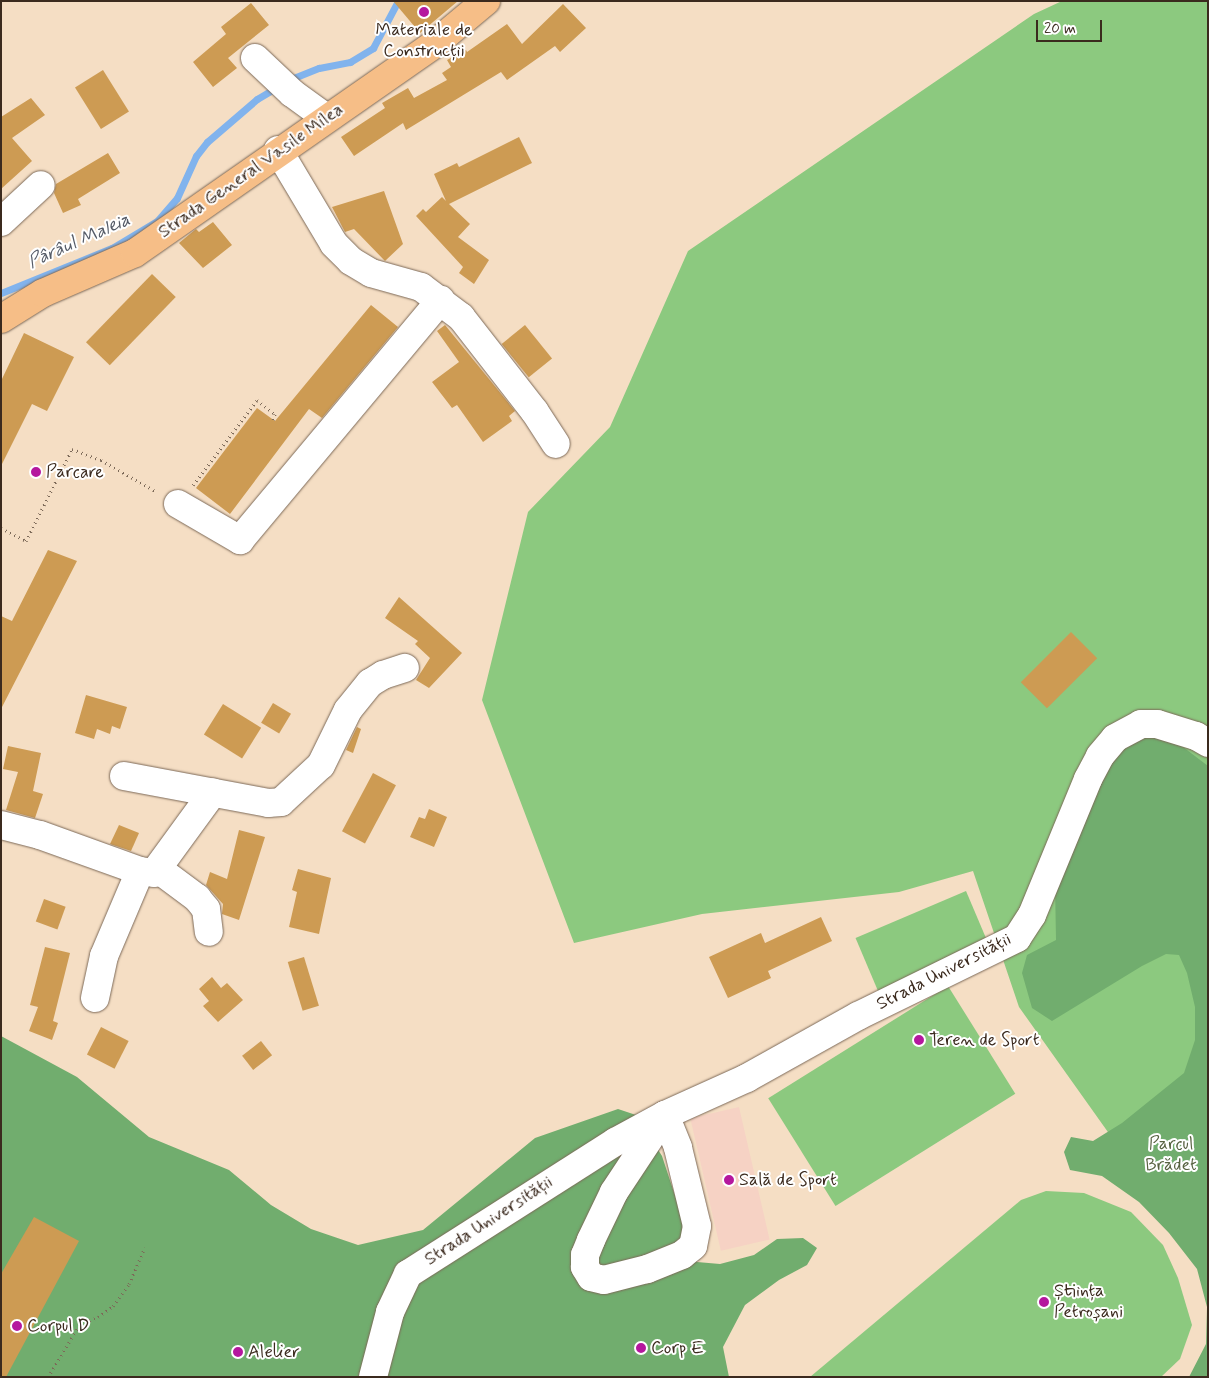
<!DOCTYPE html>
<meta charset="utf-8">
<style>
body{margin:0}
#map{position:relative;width:1209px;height:1378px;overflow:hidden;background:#f5dec4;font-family:Mynerve,sans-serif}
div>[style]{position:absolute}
.built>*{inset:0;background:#f6d2c4;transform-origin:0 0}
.green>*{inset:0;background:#8cc97f;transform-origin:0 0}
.forest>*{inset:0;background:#71ad6e}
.stream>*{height:7px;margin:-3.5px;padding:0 3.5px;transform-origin:3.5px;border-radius:3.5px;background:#81b3ed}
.building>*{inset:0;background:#cd9b53;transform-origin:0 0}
.path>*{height:3px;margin-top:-1.5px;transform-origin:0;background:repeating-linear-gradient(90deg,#7c6958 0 1px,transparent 0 5px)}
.roads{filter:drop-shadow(0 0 1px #7c6958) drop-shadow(0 0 1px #7c6958)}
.minor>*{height:28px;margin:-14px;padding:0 14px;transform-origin:14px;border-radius:14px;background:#fff}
.major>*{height:28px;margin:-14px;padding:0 14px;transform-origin:14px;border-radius:14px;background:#f6be87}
.dots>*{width:14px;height:14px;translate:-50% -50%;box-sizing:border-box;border:2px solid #fff;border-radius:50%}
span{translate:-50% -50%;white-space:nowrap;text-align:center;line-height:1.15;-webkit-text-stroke:4px #fff;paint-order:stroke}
.poi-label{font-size:18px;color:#3b2a1e}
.left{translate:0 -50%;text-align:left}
.street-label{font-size:18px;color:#3b2a1e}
.park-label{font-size:18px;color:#576240}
.water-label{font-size:19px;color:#545a66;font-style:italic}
.frame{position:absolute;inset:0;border:2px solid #3b2a1e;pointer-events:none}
.scale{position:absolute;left:1036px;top:20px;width:66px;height:22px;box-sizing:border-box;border:2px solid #3b2a1e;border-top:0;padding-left:6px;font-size:15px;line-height:18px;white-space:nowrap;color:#3b2a1e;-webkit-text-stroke:4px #fff;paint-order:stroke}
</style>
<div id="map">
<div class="built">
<div style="left:739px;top:1107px;width:136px;height:50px;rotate:77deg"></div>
</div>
<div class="green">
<div style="clip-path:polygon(1062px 1px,1208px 1px,1208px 1256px,1120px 1149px,1019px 1007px,973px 871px,899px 892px,702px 914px,574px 943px,482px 700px,528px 512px,610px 427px,688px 251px,1034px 14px)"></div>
<div style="left:966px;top:891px;width:63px;height:120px;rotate:67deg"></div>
<div style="left:948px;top:986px;width:127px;height:212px;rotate:58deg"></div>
<div style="clip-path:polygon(1046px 1191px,1084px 1193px,1131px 1212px,1163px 1245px,1178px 1278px,1192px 1325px,1180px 1359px,1161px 1377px,810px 1377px,1021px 1200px)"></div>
</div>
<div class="forest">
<div style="clip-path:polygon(1147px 728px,1166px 734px,1208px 766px,1208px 1377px,1189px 1377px,1206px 1344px,1207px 1307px,1197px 1269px,1169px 1233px,1139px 1202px,1102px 1176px,1070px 1170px,1064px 1152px,1071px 1137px,1093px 1141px,1122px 1123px,1184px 1073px,1195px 1040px,1195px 1007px,1187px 973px,1179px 955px,1166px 954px,1142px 966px,1052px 1021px,1032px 1008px,1022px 973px,1027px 955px,1056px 940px,1055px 885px,1109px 756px)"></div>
<div style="clip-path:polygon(1px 1036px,77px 1077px,149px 1137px,229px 1170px,271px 1205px,311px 1229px,358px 1245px,423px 1230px,535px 1138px,618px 1109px,636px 1115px,662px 1156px,697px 1262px,720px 1264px,754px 1255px,777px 1239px,803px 1238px,817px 1248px,807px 1265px,779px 1280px,745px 1305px,723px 1347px,729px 1377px,1px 1377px)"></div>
</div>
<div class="stream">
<div style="left:286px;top:81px;width:35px;rotate:-22deg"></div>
<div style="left:319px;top:68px;width:32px;rotate:-11deg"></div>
<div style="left:350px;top:62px;width:27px;rotate:-31deg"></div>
<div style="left:373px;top:48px;width:53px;rotate:-62deg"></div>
<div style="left:1px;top:293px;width:120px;rotate:-22.1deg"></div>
<div style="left:112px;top:248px;width:52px;rotate:-31deg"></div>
<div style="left:157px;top:221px;width:30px;rotate:-49deg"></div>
<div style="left:177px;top:198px;width:46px;rotate:-65.7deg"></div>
<div style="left:196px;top:156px;width:18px;rotate:-52deg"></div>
<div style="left:207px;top:142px;width:66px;rotate:-40.7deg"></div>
<div style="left:257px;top:99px;width:23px;rotate:-31deg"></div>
</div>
<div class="building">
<div style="clip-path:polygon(393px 1px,458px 1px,420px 33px)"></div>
<div style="clip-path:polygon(251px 3px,269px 25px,228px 58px,237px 68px,213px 87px,193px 62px,226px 34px,221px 27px)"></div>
<div style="clip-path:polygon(563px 4px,586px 28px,560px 52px,555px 46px,507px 80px,501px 72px,406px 130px,403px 123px,354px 156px,341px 137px,385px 108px,382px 103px,408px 88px,414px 98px,447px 80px,442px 73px,451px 67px,447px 60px,466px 50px,467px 52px,507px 24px,522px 44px)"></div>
<div style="left:103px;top:70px;width:49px;height:33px;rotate:58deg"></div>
<div style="clip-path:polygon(31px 98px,45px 115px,12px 138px,32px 161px,1px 189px,1px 117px)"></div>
<div style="clip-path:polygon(519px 137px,532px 163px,449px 204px,470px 224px,458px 237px,489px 260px,474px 284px,459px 273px,463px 267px,416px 216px,423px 209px,426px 212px,442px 197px,446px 201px,434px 174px,457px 163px,459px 167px)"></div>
<div style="clip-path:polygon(108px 153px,120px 173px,78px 199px,81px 205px,63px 213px,54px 193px,56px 184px)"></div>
<div style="clip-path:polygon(384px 191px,403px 244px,385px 261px,354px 229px,345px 232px,332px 207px)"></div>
<div style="clip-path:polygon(213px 222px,232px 245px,203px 268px,179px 243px,196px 229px,199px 232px)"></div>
<div style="left:152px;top:274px;width:33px;height:95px;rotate:44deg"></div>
<div style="clip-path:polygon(371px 305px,398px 327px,322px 418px,309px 409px,230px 514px,196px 488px,257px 408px,275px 421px)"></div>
<div style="clip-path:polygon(445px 325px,515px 411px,509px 416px,512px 421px,483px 442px,457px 405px,452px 408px,432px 382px,459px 362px,437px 331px)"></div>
<div style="left:525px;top:325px;width:43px;height:30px;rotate:51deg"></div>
<div style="clip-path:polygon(24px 333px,74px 357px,47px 411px,32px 404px,1px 466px,1px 381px)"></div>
<div style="clip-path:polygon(48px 550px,77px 561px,1px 709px,1px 616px,12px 621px)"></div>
<div style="clip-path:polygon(399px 597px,462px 653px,429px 688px,416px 680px,430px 658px,415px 644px,418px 641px,385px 618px)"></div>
<div style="left:1071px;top:632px;width:37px;height:71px;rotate:45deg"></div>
<div style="clip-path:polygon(86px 695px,127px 707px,120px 729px,112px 726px,110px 734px,97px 729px,94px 739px,75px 733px)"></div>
<div style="left:273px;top:703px;width:21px;height:23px;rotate:31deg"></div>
<div style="left:223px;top:704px;width:45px;height:36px;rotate:32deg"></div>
<div style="clip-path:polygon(357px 727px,361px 729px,353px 753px,346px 750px)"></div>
<div style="clip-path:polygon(8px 746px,41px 753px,33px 791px,43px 794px,35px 818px,6px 810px,18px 772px,3px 769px)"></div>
<div style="left:373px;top:773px;width:26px;height:66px;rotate:28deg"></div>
<div style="clip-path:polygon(429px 809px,447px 817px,434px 847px,410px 837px,419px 817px,425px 819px)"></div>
<div style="clip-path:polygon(119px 825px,139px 833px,131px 851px,110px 844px)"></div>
<div style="clip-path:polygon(239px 830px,265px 837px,239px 920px,222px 914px,223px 904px,206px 885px,210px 872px,227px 879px)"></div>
<div style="clip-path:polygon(298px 869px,331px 878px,319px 934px,289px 927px,297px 892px,292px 890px)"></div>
<div style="left:44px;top:899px;width:23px;height:24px;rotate:20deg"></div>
<div style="clip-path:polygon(821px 917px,832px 941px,768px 971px,771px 978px,728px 998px,709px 957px,761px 933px,765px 943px)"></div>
<div style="clip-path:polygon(45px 947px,70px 953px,53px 1021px,58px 1023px,52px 1040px,29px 1031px,38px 1007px,30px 1005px)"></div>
<div style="left:304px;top:957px;width:51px;height:17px;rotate:73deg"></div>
<div style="clip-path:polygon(212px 977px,221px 988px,227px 983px,243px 1000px,218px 1022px,203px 1006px,209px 1001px,199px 989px)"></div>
<div style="left:101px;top:1027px;width:31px;height:31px;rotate:27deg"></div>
<div style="left:261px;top:1041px;width:18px;height:24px;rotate:52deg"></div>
<div style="clip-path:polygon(34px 1217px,79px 1241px,6px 1377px,1px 1377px,1px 1274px)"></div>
</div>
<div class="path">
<div style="left:193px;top:485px;width:106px;rotate:-53deg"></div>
<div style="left:257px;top:400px;width:23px;rotate:38deg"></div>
<div style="left:275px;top:414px;width:6px;rotate:108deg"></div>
<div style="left:1px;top:528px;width:28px;rotate:27deg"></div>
<div style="left:26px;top:541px;width:103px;rotate:-63.4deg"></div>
<div style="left:72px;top:449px;width:31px;rotate:21deg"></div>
<div style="left:101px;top:460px;width:64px;rotate:29.7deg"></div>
<div style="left:48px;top:1377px;width:62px;rotate:-58.9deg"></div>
<div style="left:80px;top:1324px;width:19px;rotate:-21deg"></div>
<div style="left:98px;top:1317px;width:19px;rotate:-36deg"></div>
<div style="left:113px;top:1306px;width:27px;rotate:-54deg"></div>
<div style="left:129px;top:1284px;width:40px;rotate:-66.6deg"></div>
</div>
<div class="roads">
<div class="minor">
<div style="left:255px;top:58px;width:51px;rotate:43.4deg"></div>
<div style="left:292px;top:93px;width:41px;rotate:36deg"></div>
<div style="left:278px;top:150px;width:109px;rotate:59.2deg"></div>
<div style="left:334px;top:244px;width:24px;rotate:45deg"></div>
<div style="left:351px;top:261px;width:23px;rotate:31deg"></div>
<div style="left:371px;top:273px;width:52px;rotate:15.6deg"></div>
<div style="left:421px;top:287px;width:50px;rotate:36.9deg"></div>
<div style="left:461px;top:317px;width:120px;rotate:52.1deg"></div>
<div style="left:535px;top:412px;width:38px;rotate:57deg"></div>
<div style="left:1px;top:222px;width:54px;rotate:-42.8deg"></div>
<div style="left:178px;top:504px;width:72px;rotate:30.1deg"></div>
<div style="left:240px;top:540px;width:313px;rotate:-50.1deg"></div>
<div style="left:124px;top:776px;width:147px;rotate:10.6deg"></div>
<div style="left:268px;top:803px;width:13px;rotate:-4deg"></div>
<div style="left:281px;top:802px;width:54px;rotate:-42.8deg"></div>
<div style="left:321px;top:765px;width:61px;rotate:-63.9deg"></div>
<div style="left:348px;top:710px;width:35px;rotate:-51deg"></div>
<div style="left:370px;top:683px;width:15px;rotate:-32deg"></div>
<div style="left:383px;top:675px;width:23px;rotate:-18deg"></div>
<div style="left:1px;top:825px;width:40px;rotate:14.4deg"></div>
<div style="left:40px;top:835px;width:106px;rotate:19.8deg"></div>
<div style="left:140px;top:871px;width:14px;rotate:8deg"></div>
<div style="left:154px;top:873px;width:100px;rotate:-53.9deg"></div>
<div style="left:158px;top:869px;width:49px;rotate:36.6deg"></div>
<div style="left:197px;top:898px;width:14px;rotate:51deg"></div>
<div style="left:206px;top:909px;width:23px;rotate:83deg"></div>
<div style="left:95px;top:998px;width:43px;rotate:-77.9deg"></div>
<div style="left:104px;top:956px;width:92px;rotate:-67deg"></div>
<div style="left:665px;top:1115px;width:35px;rotate:68deg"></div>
<div style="left:678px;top:1148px;width:80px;rotate:76.3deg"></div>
<div style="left:697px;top:1226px;width:20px;rotate:101deg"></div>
<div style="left:693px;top:1246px;width:14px;rotate:141deg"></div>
<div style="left:682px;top:1255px;width:38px;rotate:158deg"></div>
<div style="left:647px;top:1269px;width:44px;rotate:165.7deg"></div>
<div style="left:604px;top:1280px;width:13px;rotate:-167deg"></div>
<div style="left:591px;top:1277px;width:12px;rotate:-121deg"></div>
<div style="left:585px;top:1267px;width:12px;rotate:-90deg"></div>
<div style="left:585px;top:1255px;width:16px;rotate:-68deg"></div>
<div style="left:591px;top:1240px;width:53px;rotate:-64.4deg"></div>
<div style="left:614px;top:1192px;width:92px;rotate:-56.5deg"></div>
<div style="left:373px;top:1377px;width:67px;rotate:-75.3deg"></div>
<div style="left:390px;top:1312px;width:42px;rotate:-64.7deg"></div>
<div style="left:408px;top:1274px;width:246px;rotate:-32.5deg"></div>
<div style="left:615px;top:1142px;width:57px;rotate:-28.4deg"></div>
<div style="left:665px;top:1115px;width:90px;rotate:-24.3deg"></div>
<div style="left:747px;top:1078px;width:127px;rotate:-29.2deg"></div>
<div style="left:858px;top:1016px;width:177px;rotate:-26.1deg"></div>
<div style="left:1017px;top:938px;width:27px;rotate:-57deg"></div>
<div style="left:1032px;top:915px;width:147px;rotate:-67.6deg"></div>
<div style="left:1088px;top:779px;width:26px;rotate:-62deg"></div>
<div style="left:1100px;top:756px;width:23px;rotate:-50deg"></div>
<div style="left:1115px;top:738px;width:30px;rotate:-28deg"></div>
<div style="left:1141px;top:724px;width:16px"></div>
<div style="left:1157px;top:724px;width:41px;rotate:17.1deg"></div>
<div style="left:1196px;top:736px;width:14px;rotate:30deg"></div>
</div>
<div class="major">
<div style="left:1px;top:319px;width:49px;rotate:-31.8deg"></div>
<div style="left:43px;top:293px;width:100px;rotate:-23.5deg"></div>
<div style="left:135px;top:253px;width:368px;rotate:-34.9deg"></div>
<div style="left:437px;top:42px;width:64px;rotate:-39.9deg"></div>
</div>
</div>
<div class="dots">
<div style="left:424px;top:12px;background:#b5179e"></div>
<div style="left:36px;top:472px;background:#b5179e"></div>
<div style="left:919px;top:1040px;background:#b5179e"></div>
<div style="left:729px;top:1180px;background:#b5179e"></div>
<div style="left:1044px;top:1302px;background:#b5179e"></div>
<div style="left:17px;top:1326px;background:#b5179e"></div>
<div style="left:641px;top:1348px;background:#b5179e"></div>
<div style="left:238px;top:1352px;background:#b5179e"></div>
</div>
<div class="poi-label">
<span style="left:424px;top:41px">Materiale de<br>Construcții</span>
<span class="left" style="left:46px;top:472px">Parcare</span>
<span class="left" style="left:929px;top:1040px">Teren de Sport</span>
<span class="left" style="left:739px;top:1180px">Sală de Sport</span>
<span class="left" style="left:1054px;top:1302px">Știința<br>Petroșani</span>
<span class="left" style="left:27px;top:1326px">Corpul D</span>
<span class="left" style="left:651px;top:1348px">Corp E</span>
<span class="left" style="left:248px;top:1352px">Alelier</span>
</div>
<div class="street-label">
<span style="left:251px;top:171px;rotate:-35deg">Strada General Vasile Milea</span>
<span style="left:944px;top:972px;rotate:-27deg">Strada Universității</span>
<span style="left:489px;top:1221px;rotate:-33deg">Strada Universității</span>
</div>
<div class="park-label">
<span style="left:1171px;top:1155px">Parcul<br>Brădet</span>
</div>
<div class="water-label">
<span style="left:79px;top:241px;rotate:-24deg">Pârâul Maleia</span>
</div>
<div class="frame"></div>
<div class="scale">20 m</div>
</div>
